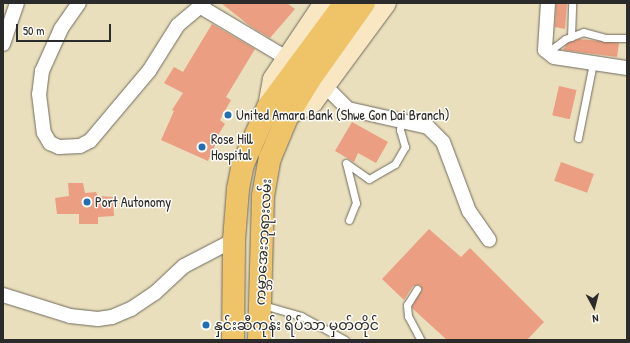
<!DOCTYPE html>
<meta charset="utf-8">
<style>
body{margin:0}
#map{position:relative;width:630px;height:343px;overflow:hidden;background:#eadfbc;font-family:"Patrick Hand","Noto Sans Myanmar",sans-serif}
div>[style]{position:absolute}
.building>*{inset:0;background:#eb9e81;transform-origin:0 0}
.roads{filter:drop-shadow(0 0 1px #6e6a5e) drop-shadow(0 0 1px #6e6a5e)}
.service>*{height:7px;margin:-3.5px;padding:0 3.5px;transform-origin:3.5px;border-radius:3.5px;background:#fff}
.minor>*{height:14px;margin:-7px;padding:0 7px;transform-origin:7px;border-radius:7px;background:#fff}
.secondary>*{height:20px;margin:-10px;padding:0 10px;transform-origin:10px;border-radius:10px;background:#f9e7c3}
.primary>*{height:22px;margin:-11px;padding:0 11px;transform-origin:11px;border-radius:11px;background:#efc469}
.dots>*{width:11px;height:11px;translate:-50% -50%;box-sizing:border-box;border:2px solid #fdfcf7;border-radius:50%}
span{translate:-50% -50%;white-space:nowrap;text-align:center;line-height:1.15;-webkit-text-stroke:3px #fdfcf7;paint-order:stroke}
.poi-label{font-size:14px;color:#2b2b2b}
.left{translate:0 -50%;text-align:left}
.street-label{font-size:14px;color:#2b2b2b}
.frame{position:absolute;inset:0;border:4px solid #2b2b2b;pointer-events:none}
.north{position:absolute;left:574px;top:287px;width:40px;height:40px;-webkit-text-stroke:3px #fdfcf7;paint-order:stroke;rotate:173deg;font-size:11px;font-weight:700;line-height:16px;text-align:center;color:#2b2b2b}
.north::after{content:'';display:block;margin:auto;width:14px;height:18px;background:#2b2b2b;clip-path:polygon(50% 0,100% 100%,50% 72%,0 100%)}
.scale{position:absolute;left:16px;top:24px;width:95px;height:18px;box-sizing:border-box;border:2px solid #2b2b2b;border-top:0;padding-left:5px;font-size:12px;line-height:14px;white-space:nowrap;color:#2b2b2b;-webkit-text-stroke:3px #fdfcf7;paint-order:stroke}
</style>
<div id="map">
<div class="building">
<div style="clip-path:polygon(221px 3px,287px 3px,295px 9px,270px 38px,250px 26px)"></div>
<div style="clip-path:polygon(556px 3px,567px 3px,565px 29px,555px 27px)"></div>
<div style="clip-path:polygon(212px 24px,255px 49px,226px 97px,231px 100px,220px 120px,225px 124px,215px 140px,217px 141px,208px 161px,161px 140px,174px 111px,172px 110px,183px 93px,164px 83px,174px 67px,183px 72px)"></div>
<div style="clip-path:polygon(579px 39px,619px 43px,617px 57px,563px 50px,567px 43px)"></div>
<div style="left:559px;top:86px;width:18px;height:30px;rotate:13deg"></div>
<div style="clip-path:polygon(352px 122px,388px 142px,376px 163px,358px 153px,354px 162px,335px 151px)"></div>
<div style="left:561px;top:162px;width:35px;height:20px;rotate:20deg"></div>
<div style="clip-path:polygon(68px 183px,83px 183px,85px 193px,96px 192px,98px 196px,113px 197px,114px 216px,98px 217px,98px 224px,79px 224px,79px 214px,57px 214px,55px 198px,69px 196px)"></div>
<div style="clip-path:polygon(429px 229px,461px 257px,470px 248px,544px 322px,527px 340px,447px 340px,413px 309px,412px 306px,422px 290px,420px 285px,413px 286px,404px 300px,382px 279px)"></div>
</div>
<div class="roads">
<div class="service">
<div style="left:571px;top:37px;width:34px;rotate:-88deg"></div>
<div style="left:548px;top:52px;width:21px;rotate:-37deg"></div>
<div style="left:565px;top:39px;width:19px;rotate:-21deg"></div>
<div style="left:583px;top:32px;width:23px;rotate:15deg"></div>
<div style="left:605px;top:38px;width:22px"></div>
<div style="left:578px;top:138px;width:76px;rotate:-78.7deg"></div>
<div style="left:349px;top:220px;width:18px;rotate:-68deg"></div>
<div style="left:356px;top:203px;width:41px;rotate:-104deg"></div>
<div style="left:346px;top:163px;width:28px;rotate:35deg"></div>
<div style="left:369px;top:179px;width:30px;rotate:-30deg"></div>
<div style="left:395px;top:164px;width:20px;rotate:-60deg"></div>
<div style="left:405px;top:147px;width:18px;rotate:-106deg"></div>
<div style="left:400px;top:130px;width:9px;rotate:-84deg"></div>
<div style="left:417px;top:289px;width:19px;rotate:122deg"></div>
<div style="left:407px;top:305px;width:11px;rotate:85deg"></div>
<div style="left:408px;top:316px;width:27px;rotate:62deg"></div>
<div style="left:263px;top:305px;width:40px;rotate:16deg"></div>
<div style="left:301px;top:316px;width:50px;rotate:28.6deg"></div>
</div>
<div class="minor">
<div style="left:79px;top:3px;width:32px;rotate:125deg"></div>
<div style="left:61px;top:29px;width:46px;rotate:114.3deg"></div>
<div style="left:42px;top:71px;width:23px;rotate:97deg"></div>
<div style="left:39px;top:94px;width:39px;rotate:83deg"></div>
<div style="left:44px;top:133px;width:12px;rotate:59deg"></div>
<div style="left:50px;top:143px;width:10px;rotate:24deg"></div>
<div style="left:59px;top:147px;width:21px;rotate:-3deg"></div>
<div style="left:80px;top:146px;width:11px;rotate:-27deg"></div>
<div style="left:90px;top:141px;width:92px;rotate:-49.9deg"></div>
<div style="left:149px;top:71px;width:54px;rotate:-57.8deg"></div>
<div style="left:178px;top:25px;width:34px;rotate:-40deg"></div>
<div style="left:548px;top:3px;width:47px;rotate:93.7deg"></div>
<div style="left:545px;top:50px;width:11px;rotate:38deg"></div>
<div style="left:554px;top:57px;width:74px;rotate:8.6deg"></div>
<div style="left:201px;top:7px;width:98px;rotate:30.8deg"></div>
<div style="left:3px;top:44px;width:43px;rotate:-71.1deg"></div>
<div style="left:326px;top:87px;width:31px;rotate:45deg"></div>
<div style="left:348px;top:109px;width:82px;rotate:12.7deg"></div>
<div style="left:428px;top:127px;width:21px;rotate:45deg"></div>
<div style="left:443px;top:142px;width:74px;rotate:69.4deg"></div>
<div style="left:469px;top:211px;width:35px;rotate:55deg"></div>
<div style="left:3px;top:295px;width:70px;rotate:17.4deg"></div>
<div style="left:70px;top:316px;width:28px;rotate:6deg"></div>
<div style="left:98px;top:319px;width:14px;rotate:-8deg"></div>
<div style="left:112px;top:317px;width:21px;rotate:-23deg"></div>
<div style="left:131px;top:309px;width:29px;rotate:-34deg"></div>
<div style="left:155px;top:293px;width:40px;rotate:-43deg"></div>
<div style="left:184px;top:266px;width:56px;rotate:-27.5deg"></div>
</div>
<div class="secondary">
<div style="left:268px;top:107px;width:28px;rotate:-80deg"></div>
<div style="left:273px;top:79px;width:92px;rotate:-56.1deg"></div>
<div style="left:288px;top:115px;width:28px;rotate:-27deg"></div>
<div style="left:313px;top:102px;width:123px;rotate:-53.6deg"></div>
</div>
<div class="primary">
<div style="left:233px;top:340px;width:100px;rotate:-89.4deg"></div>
<div style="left:234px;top:240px;width:51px;rotate:-85.5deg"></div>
<div style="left:238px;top:189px;width:25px;rotate:-79deg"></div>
<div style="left:243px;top:164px;width:62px;rotate:-66.3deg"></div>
<div style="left:268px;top:107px;width:129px;rotate:-53.5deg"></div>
<div style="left:259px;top:340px;width:144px;rotate:-88.4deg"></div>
<div style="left:263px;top:196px;width:39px;rotate:-80deg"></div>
<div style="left:270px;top:158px;width:47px;rotate:-67.3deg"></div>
<div style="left:288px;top:115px;width:42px;rotate:-58.6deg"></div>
<div style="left:310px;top:79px;width:93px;rotate:-54.6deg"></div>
</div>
</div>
<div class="dots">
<div style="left:228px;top:115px;background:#1f6fb2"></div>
<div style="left:202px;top:147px;background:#1f6fb2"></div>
<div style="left:87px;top:202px;background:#1f6fb2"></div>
<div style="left:206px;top:325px;background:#1f6fb2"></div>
</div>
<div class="poi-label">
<span class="left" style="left:236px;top:115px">United Amara Bank (Shwe Gon Dai Branch)</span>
<span class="left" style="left:211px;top:147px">Rose Hill<br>Hospital</span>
<span class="left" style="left:95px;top:202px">Port Autonomy</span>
<span class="left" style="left:214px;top:325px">နှင်းဆီကုန်း ရိပ်သာ မှတ်တိုင်</span>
</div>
<div class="street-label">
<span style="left:263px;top:242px;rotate:-87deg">ကမ္ဘာအေးဘုရားလမ်း</span>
</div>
<div class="frame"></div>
<div class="north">N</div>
<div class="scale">50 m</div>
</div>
